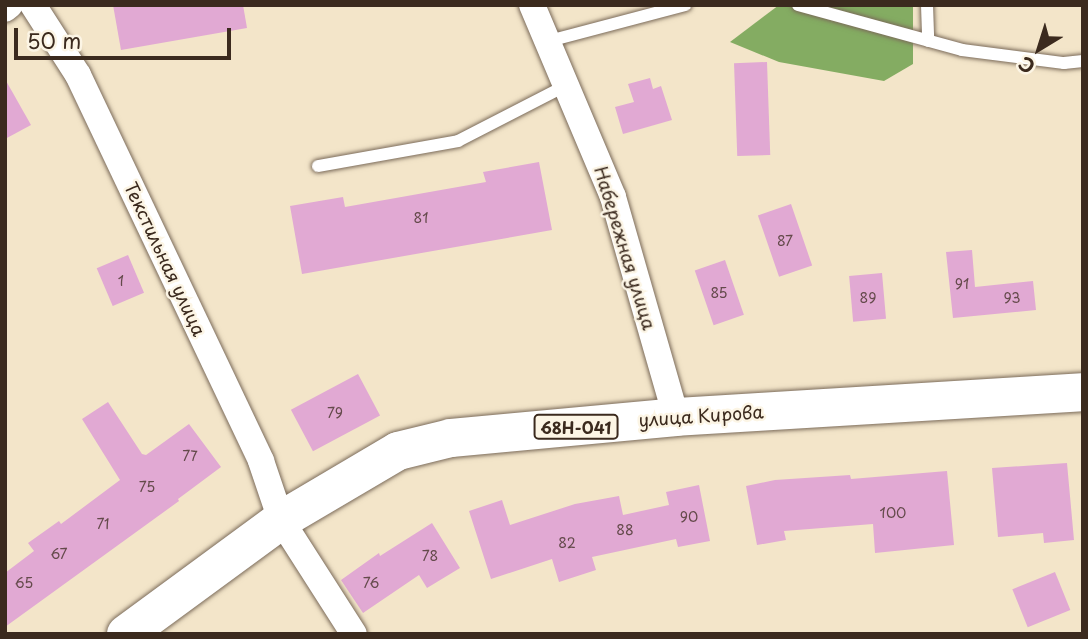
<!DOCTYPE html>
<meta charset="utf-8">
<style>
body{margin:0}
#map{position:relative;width:1088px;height:639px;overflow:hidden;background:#f3e5c9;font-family:"Playpen Sans",sans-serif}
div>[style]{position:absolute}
.forest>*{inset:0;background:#84ac62}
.building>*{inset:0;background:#e1a9d3;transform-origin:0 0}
.roads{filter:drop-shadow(0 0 2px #7b6b5a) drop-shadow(0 0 2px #7b6b5a)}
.service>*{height:12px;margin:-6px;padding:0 6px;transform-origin:6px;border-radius:6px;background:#fff}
.minor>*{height:26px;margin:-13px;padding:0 13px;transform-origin:13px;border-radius:13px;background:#fff}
.primary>*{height:38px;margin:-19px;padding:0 19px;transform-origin:19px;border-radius:19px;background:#fff}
span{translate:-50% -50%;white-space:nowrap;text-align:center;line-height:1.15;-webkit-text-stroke:5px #fcf5e5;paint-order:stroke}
.number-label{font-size:14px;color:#644a4b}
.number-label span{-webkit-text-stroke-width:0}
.shield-label span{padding:2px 5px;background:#fcf5e5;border:2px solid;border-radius:5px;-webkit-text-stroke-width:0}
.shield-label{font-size:16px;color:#3b2a1e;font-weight:700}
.street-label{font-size:18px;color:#3b2a1e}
.frame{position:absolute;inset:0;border:7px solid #3b2a1e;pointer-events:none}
.north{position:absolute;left:1004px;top:14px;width:70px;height:70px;-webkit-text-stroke:5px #fcf5e5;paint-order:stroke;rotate:218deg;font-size:19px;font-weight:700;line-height:28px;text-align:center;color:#3b2a1e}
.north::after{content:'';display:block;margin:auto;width:24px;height:32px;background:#3b2a1e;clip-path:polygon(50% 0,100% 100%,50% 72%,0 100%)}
.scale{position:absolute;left:14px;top:28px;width:217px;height:32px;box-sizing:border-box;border:4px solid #3b2a1e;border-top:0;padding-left:9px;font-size:21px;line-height:24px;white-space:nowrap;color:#3b2a1e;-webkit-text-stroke:5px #fcf5e5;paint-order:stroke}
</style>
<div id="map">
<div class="forest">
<div style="clip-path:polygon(779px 5px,913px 5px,913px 64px,884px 81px,779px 62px,730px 42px)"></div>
</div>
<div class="building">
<div style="clip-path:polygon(113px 5px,243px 5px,247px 28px,121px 50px)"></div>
<div style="left:767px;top:62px;width:93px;height:33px;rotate:88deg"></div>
<div style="clip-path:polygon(650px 78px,653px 89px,661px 86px,672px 120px,623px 134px,615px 107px,634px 102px,628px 84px)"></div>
<div style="clip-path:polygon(5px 79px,31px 125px,5px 139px)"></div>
<div style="clip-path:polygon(539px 162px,552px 230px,302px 274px,290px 206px,343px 197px,345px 207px,486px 182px,483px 172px)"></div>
<div style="left:791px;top:204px;width:65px;height:35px;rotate:71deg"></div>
<div style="clip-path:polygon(972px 250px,975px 287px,1033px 281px,1036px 310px,953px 318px,946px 252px)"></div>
<div style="left:128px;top:255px;width:41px;height:34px;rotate:67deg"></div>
<div style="left:725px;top:260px;width:58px;height:32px;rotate:71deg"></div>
<div style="left:882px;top:273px;width:46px;height:33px;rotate:85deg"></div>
<div style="left:358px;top:374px;width:47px;height:76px;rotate:62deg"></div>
<div style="clip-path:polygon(108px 402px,142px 454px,146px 455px,189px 424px,221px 467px,178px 499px,179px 501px,5px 627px,5px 573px,34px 551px,28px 543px,59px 521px,61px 524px,120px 480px,82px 419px)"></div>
<div style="clip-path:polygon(1067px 463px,1074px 540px,1044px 543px,1043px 533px,998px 537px,992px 468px)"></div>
<div style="clip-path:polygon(947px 471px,954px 545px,875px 553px,873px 524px,784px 531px,786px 540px,757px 545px,746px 486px,775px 480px,850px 475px,851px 479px)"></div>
<div style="clip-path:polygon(699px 485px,710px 541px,678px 547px,676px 539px,592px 557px,596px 570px,559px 582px,552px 559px,491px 579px,469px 511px,502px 500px,510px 525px,575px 504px,619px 496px,623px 515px,669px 505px,666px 492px)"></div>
<div style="clip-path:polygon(432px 523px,460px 568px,427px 588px,419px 575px,363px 613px,341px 580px,379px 553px,380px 556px)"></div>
<div style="left:1055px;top:572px;width:41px;height:46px;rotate:68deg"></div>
</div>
<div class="roads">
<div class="service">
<div style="left:798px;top:5px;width:170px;rotate:15.3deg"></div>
<div style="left:962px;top:50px;width:103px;rotate:7.3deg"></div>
<div style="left:1064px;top:63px;width:19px;rotate:-6deg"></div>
<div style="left:927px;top:5px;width:36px;rotate:88deg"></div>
<div style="left:549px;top:41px;width:141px;rotate:-14.8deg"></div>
<div style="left:318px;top:166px;width:142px;rotate:-10.1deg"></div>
<div style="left:458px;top:141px;width:123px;rotate:-27.2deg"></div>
</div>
<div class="minor">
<div style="left:33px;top:5px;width:83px;rotate:57.3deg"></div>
<div style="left:78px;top:75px;width:427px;rotate:64.6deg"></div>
<div style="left:261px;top:461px;width:62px;rotate:71.3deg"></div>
<div style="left:281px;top:520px;width:135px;rotate:57.4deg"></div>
<div style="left:532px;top:5px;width:208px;rotate:67.1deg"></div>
<div style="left:613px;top:197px;width:229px;rotate:74deg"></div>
<div style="left:5px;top:9px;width:6px;rotate:-39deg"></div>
</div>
<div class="primary">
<div style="left:126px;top:634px;width:192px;rotate:-36.3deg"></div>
<div style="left:281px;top:520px;width:136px;rotate:-30.5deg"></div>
<div style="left:398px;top:451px;width:55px;rotate:-13.8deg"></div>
<div style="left:451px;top:438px;width:226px;rotate:-5.3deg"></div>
<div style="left:676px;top:417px;width:408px;rotate:-3.5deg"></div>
</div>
</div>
<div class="number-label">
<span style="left:421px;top:218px">81</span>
<span style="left:785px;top:241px">87</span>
<span style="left:121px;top:281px">1</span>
<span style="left:962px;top:284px">91</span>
<span style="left:719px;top:293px">85</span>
<span style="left:868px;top:298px">89</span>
<span style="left:1012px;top:298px">93</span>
<span style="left:335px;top:413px">79</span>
<span style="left:190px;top:456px">77</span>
<span style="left:147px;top:487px">75</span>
<span style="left:893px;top:513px">100</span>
<span style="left:689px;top:517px">90</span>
<span style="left:103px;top:524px">71</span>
<span style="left:625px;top:530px">88</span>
<span style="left:567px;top:543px">82</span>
<span style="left:59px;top:554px">67</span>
<span style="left:430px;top:556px">78</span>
<span style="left:24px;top:583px">65</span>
<span style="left:371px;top:583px">76</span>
</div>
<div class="shield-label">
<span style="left:576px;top:427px">68Н-041</span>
</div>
<div class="street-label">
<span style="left:625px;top:248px;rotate:73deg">Набережная улица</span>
<span style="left:165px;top:259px;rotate:65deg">Текстильная улица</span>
<span style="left:701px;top:416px;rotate:-4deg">улица Кирова</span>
</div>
<div class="frame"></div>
<div class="north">С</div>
<div class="scale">50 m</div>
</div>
